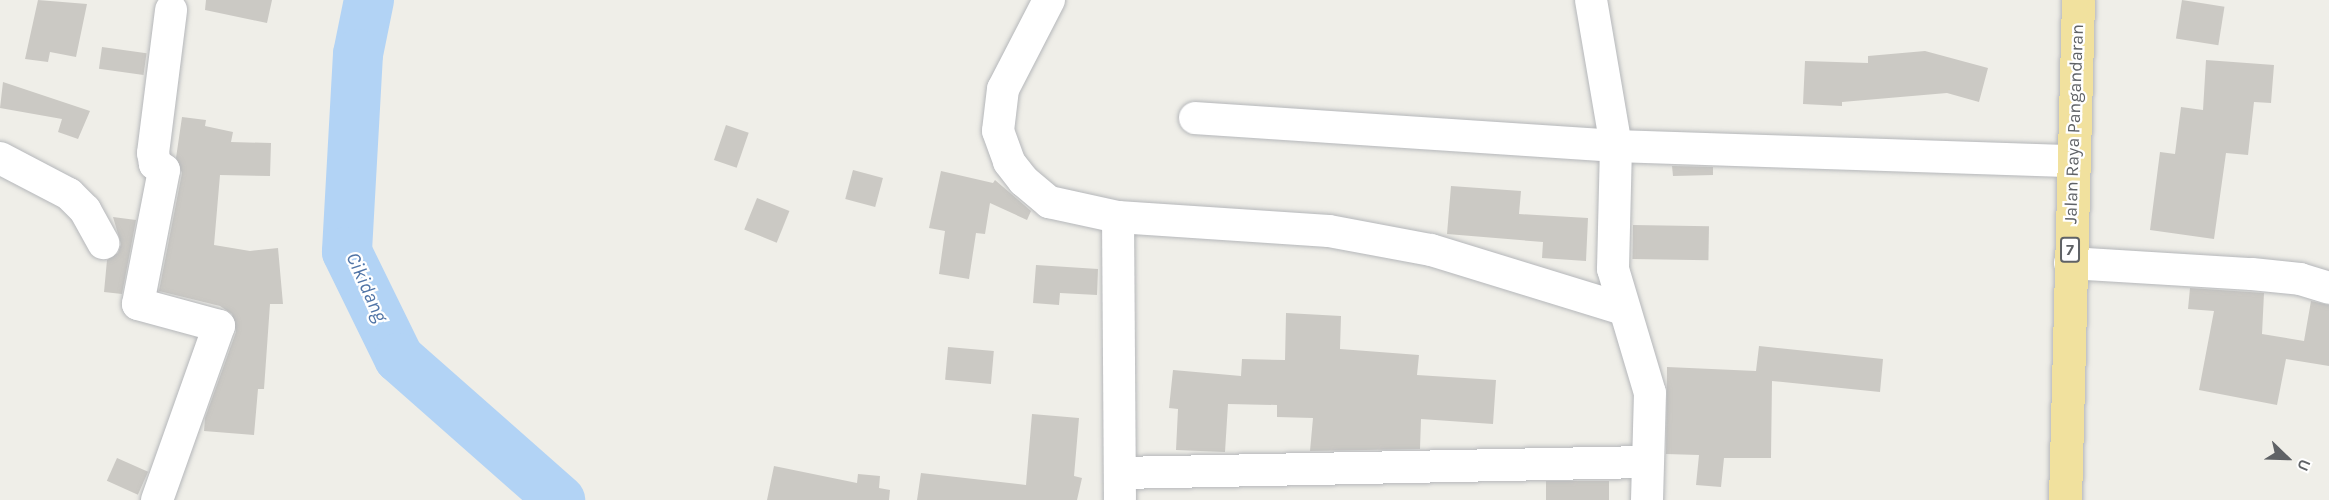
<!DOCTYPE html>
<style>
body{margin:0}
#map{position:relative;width:2329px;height:500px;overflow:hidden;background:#efeee8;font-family:Karla,sans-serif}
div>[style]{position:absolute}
.river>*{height:50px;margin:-25px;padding:0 25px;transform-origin:25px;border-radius:25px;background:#b2d3f5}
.building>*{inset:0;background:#cbc9c4;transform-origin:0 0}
.roads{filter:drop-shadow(0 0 2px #b5b7ba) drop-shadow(0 0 2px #b5b7ba)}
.minor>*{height:32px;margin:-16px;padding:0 16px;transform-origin:16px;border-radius:16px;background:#fff}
.highway>*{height:33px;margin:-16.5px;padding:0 16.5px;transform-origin:16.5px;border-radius:16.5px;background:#f1e19e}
span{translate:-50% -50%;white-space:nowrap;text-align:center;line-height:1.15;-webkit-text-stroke:4.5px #fff;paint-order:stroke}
.shield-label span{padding:2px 4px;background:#fff;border:2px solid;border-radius:4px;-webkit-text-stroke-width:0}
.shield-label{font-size:16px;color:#5f6266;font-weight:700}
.street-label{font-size:18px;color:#5f6266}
.water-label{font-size:20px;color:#5074a6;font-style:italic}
.north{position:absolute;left:2257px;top:428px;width:60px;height:60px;-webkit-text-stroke:4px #fff;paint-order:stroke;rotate:113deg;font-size:16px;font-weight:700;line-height:24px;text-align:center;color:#5f6266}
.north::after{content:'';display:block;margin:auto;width:21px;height:27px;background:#5f6266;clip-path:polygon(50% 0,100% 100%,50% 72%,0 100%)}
</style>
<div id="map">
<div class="river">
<div style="left:369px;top:0;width:55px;rotate:101.5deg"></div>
<div style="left:358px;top:54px;width:198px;rotate:93.2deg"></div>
<div style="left:347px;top:252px;width:118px;rotate:63.9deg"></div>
<div style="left:399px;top:358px;width:215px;rotate:41.4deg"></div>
</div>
<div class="building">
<div style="clip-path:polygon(38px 0,87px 4px,76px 57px,50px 52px,48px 62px,25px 59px)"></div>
<div style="clip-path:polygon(206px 0,272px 0,267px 23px,205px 10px)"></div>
<div style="left:2182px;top:0;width:43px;height:39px;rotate:9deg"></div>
<div style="left:102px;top:47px;width:45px;height:22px;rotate:8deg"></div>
<div style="clip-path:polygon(1925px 51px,1988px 68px,1979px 102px,1947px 93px,1842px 102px,1842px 106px,1803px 104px,1805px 61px,1868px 63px,1868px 56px)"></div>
<div style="clip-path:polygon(2206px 60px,2274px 65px,2271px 103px,2254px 102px,2248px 155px,2226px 153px,2214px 239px,2150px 230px,2160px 152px,2175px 154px,2181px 107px,2203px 110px)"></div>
<div style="clip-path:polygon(3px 82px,90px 111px,78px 139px,58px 132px,62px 119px,0 108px)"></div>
<div style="clip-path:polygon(182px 117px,206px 120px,205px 126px,233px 132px,231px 142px,271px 143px,270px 176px,220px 175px,214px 245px,250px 251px,278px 248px,283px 304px,270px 304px,264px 389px,258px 389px,254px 435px,204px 431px,205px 418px,236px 332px,232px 314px,220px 306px,159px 291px,182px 173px,176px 158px)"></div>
<div style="left:726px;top:125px;width:24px;height:37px;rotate:19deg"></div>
<div style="clip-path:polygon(1672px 166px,1713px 167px,1713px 175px,1673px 176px)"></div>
<div style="left:853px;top:170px;width:31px;height:30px;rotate:15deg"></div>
<div style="clip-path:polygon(941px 171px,993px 183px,995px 180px,1031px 211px,1027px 220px,990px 203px,985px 234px,976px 233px,969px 279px,939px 274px,945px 231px,929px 228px)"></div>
<div style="clip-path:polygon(1451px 186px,1521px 191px,1519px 214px,1588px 218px,1586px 261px,1542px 258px,1543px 242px,1447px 234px)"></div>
<div style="left:757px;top:198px;width:35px;height:34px;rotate:22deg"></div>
<div style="clip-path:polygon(113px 217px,136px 220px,122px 294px,104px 292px,107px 260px,118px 253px,121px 244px)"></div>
<div style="left:1633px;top:225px;width:76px;height:34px;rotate:1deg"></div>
<div style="clip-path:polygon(1036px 265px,1098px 269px,1097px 295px,1060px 293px,1059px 305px,1033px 303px)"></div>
<div style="clip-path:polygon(2190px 288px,2264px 293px,2262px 334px,2304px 341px,2311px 301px,2329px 305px,2329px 366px,2286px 359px,2277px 405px,2199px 390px,2214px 311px,2188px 309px)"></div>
<div style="clip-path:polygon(1286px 313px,1341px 316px,1340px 349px,1419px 355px,1417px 375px,1496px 380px,1493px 424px,1421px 419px,1420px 449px,1310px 451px,1313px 418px,1277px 417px,1277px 405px,1228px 404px,1225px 452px,1176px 450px,1178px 409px,1169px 408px,1173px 370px,1241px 376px,1242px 359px,1285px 360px)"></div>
<div style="clip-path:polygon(1759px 346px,1883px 359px,1880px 392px,1772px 381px,1771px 458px,1724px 458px,1721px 487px,1696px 485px,1699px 455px,1666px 454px,1667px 367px,1756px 371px)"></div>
<div style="left:948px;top:347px;width:46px;height:33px;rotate:5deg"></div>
<div style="clip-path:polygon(1032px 414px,1079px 418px,1074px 476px,1082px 478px,1077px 500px,917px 500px,921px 473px,1026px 485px)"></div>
<div style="left:117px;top:458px;width:34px;height:25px;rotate:24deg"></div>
<div style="clip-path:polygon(774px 466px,857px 483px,858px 474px,880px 476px,879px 488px,890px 490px,889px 500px,767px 500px)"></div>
<div style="left:1609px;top:481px;width:19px;height:63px;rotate:90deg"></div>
</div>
<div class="roads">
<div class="minor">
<div style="left:1049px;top:0;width:100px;rotate:117.3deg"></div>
<div style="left:1003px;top:89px;width:42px;rotate:96.8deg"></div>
<div style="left:998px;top:131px;width:33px;rotate:70deg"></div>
<div style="left:1009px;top:162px;width:24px;rotate:52deg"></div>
<div style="left:1024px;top:181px;width:33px;rotate:40deg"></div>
<div style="left:1049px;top:202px;width:71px;rotate:12.3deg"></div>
<div style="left:1118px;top:217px;width:211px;rotate:3.8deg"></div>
<div style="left:1329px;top:231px;width:104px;rotate:10.6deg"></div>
<div style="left:1431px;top:250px;width:201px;rotate:17.1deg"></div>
<div style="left:1591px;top:0;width:148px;rotate:80.3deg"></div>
<div style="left:1616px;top:146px;width:123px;rotate:91.4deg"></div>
<div style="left:1613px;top:269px;width:129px;rotate:73.4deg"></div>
<div style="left:1650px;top:393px;width:107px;rotate:91.6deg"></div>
<div style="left:1195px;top:118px;width:422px;rotate:3.8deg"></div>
<div style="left:1616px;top:146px;width:457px;rotate:1.9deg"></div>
<div style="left:0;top:158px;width:78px;rotate:27.6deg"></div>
<div style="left:69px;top:194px;width:23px;rotate:45deg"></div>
<div style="left:85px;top:210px;width:38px;rotate:61deg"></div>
<div style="left:1118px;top:217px;width:283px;rotate:89.6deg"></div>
<div style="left:2070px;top:263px;width:182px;rotate:3.5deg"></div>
<div style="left:2252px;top:274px;width:48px;rotate:5.9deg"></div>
<div style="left:2300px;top:279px;width:30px;rotate:17deg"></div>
<div style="left:1120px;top:473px;width:527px;rotate:-1.2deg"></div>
<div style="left:157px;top:500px;width:185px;rotate:-70.4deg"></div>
<div style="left:219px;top:326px;width:84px;rotate:-164.8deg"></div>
<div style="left:138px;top:304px;width:136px;rotate:-79deg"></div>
<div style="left:164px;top:170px;width:11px;rotate:-146deg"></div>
<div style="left:155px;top:164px;width:11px;rotate:-100deg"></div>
<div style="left:153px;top:153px;width:144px;rotate:-82.8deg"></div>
</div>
<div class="highway">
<div style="left:2065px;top:500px;width:500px;rotate:-88.51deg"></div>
</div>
</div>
<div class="shield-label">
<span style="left:2070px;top:250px">7</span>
</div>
<div class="street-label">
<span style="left:2074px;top:124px;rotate:-88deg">Jalan Raya Pangandaran</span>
</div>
<div class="water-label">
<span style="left:367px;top:287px;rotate:66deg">Cikidang</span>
</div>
<div class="north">U</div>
</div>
